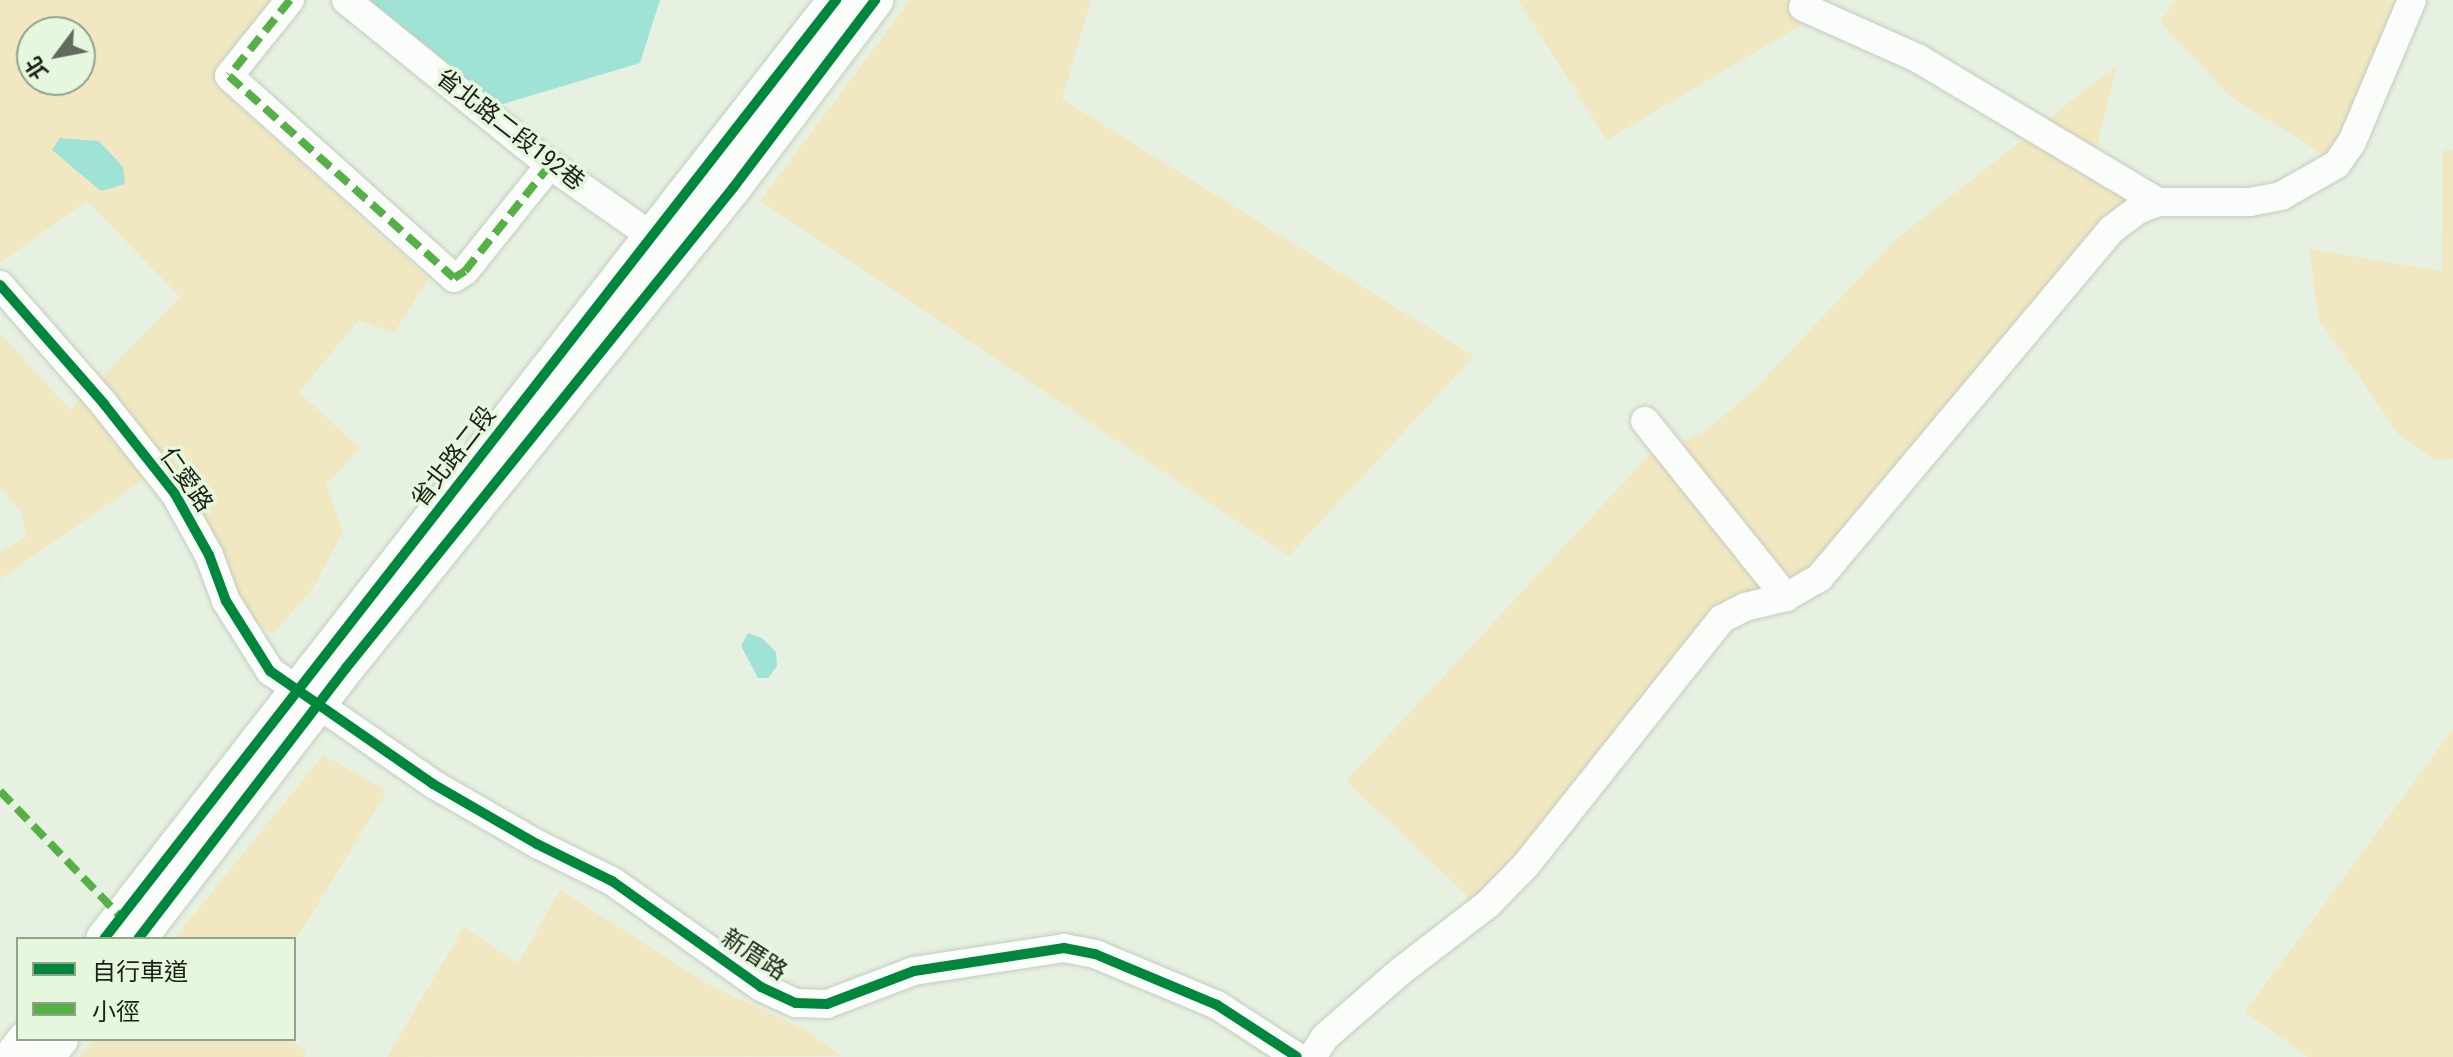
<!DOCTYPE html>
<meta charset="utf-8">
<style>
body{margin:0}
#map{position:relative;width:2453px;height:1057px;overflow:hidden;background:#e7f1e2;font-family:"Roboto Condensed","Noto Sans TC",sans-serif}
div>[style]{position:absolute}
.green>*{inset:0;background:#f1e8c1}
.water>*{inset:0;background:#9ee3d5}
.roads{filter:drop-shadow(0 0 2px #c3ccbf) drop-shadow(0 0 2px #c3ccbf)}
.minor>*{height:28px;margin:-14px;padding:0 14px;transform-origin:14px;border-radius:14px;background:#fbfdfb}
.major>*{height:36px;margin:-18px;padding:0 18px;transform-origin:18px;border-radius:18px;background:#fbfdfb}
.quiet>*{height:8px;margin-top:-4px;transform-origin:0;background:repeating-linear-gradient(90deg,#55b145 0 16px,transparent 0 24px)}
.cycleway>*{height:10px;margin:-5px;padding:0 5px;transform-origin:5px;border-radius:5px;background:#00873e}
span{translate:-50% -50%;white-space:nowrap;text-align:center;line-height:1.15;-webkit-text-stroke:7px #e5f7dc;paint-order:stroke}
.street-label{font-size:24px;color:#1b2117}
.legend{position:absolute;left:16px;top:937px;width:280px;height:104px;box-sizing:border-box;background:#e5f7dc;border:2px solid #94a18d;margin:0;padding:10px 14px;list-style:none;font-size:24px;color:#1b2117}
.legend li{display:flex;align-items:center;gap:16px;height:40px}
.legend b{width:40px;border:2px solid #94a18d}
.north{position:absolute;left:16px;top:16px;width:80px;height:80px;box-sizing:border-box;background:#e5f7dc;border:2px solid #94a18d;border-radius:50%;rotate:238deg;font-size:22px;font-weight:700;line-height:32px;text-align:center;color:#1b2117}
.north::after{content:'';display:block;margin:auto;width:28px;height:36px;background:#626a5e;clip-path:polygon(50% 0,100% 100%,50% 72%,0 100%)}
</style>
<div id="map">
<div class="green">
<div style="clip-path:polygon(evenodd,0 0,281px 0,211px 81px,429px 279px,394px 333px,359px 320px,299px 392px,360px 448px,326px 485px,343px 532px,313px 588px,273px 634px,245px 613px,160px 468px,0 579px,0 552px,26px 537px,21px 511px,0 488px,0 333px,70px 410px,180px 297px,87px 201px,0 263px,0 0,32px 32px,80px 32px,80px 80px,32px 80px,32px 32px)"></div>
<div style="clip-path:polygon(910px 0,1091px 0,1062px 99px,1474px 356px,1289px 556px,760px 201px)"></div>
<div style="clip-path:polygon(1518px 0,1809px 0,1803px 24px,1607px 140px)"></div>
<div style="clip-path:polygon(2176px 0,2398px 0,2358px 103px,2331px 159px,2232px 98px,2160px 22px)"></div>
<div style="clip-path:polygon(2117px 65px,2097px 146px,2074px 157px,2160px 214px,2130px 216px,1806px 584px,1732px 612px,1479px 907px,1346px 781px,1652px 452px,1702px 434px,1753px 391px,1894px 241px)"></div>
<div style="clip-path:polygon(2443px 149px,2453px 151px,2453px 459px,2436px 460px,2400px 436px,2319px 320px,2309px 249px,2442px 271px)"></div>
<div style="clip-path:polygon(2453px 729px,2453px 1057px,2308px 1057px,2245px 1012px)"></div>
<div style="clip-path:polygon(323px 755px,387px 791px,294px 943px,294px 939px,174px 939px)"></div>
<div style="clip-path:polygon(560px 890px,713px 987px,802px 1028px,843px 1056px,387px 1057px,464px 927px,518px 964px)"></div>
<div style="clip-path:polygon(93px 1039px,288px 1039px,307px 1052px,304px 1057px,79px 1057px)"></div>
</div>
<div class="water">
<div style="clip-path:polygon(369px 0,660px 0,640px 63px,500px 105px)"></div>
<div style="clip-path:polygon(60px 138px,99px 141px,123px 167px,125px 184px,101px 191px,52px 150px)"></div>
<div style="clip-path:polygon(748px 633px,762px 638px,776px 652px,777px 666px,768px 678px,758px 678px,741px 646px)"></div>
</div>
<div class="roads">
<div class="minor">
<div style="left:290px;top:0;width:97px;rotate:128.8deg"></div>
<div style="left:229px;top:76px;width:302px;rotate:41.9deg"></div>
<div style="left:454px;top:278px;width:13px;rotate:-32deg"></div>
<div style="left:465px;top:271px;width:136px;rotate:-51.3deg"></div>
<div style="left:346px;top:0;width:262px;rotate:39deg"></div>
<div style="left:550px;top:165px;width:143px;rotate:35deg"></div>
<div style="left:1803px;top:7px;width:127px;rotate:24.1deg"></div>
<div style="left:1919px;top:59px;width:279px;rotate:30.9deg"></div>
<div style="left:2158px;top:202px;width:92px"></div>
<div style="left:2250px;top:202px;width:32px;rotate:-11deg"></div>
<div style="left:2281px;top:196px;width:64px;rotate:-29.7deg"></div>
<div style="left:2337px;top:164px;width:27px;rotate:-56deg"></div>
<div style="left:2352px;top:142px;width:154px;rotate:-67.1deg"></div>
<div style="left:0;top:285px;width:158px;rotate:48.8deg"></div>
<div style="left:104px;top:404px;width:115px;rotate:51.7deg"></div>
<div style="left:175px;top:494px;width:70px;rotate:60.9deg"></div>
<div style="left:209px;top:555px;width:49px;rotate:69.7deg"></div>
<div style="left:226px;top:601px;width:83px;rotate:57.8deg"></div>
<div style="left:270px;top:671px;width:198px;rotate:34.7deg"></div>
<div style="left:433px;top:784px;width:120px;rotate:30deg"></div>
<div style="left:537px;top:844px;width:84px;rotate:26.3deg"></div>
<div style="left:612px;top:881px;width:183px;rotate:35.4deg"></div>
<div style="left:761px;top:987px;width:38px;rotate:25deg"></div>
<div style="left:796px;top:1003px;width:31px;rotate:2deg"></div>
<div style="left:827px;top:1004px;width:93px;rotate:-20.8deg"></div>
<div style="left:914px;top:971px;width:152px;rotate:-8.7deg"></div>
<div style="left:1064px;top:948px;width:32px;rotate:11deg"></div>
<div style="left:1095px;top:954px;width:132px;rotate:22.7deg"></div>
<div style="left:1217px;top:1005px;width:95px;rotate:33deg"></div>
<div style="left:1645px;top:421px;width:226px;rotate:51.3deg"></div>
<div style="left:1312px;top:1057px;width:24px;rotate:-57deg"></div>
<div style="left:1325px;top:1037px;width:101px;rotate:-41deg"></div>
<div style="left:1401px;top:971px;width:110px;rotate:-37.6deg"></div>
<div style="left:1488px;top:904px;width:54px;rotate:-45.7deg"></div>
<div style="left:1526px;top:865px;width:315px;rotate:-51.5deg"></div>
<div style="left:1722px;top:619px;width:26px;rotate:-28deg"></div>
<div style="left:1745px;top:607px;width:42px;rotate:-13.7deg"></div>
<div style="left:1786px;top:597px;width:39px;rotate:-30deg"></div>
<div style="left:1820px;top:577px;width:453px;rotate:-50deg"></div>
<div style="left:2111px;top:230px;width:34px;rotate:-37deg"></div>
<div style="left:2138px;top:210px;width:22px;rotate:-22deg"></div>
</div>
<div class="major">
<div style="left:104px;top:939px;width:1191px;rotate:-52.06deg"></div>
<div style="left:138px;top:939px;width:342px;rotate:-52.5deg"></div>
<div style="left:346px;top:668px;width:617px;rotate:-51.12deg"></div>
<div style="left:733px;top:188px;width:236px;rotate:-52.9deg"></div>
<div style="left:12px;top:1057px;width:23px;rotate:-52deg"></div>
<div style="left:46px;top:1057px;width:23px;rotate:-52deg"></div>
</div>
</div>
<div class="quiet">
<div style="left:290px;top:0;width:97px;rotate:128.8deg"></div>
<div style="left:229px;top:76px;width:302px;rotate:41.9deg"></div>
<div style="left:454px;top:278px;width:13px;rotate:-32deg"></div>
<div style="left:465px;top:271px;width:136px;rotate:-51.3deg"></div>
<div style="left:0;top:791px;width:175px;rotate:46.2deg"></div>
</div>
<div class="cycleway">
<div style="left:0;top:285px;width:158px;rotate:48.8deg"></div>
<div style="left:104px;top:404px;width:115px;rotate:51.7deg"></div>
<div style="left:175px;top:494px;width:70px;rotate:60.9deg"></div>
<div style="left:209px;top:555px;width:49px;rotate:69.7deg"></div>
<div style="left:226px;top:601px;width:83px;rotate:57.8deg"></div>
<div style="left:270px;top:671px;width:198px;rotate:34.7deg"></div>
<div style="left:433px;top:784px;width:120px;rotate:30deg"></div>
<div style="left:537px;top:844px;width:84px;rotate:26.3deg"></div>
<div style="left:612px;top:881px;width:183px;rotate:35.4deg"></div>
<div style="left:761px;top:987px;width:38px;rotate:25deg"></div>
<div style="left:796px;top:1003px;width:31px;rotate:2deg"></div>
<div style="left:827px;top:1004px;width:93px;rotate:-20.8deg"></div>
<div style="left:914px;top:971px;width:152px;rotate:-8.7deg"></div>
<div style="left:1064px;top:948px;width:32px;rotate:11deg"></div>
<div style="left:1095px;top:954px;width:132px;rotate:22.7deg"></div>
<div style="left:1217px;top:1005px;width:95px;rotate:33deg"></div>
<div style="left:104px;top:939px;width:1191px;rotate:-52.06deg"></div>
<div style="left:138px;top:939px;width:342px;rotate:-52.5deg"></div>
<div style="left:346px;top:668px;width:617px;rotate:-51.12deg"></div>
<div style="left:733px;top:188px;width:236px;rotate:-52.9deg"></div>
</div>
<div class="street-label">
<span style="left:510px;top:130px;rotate:38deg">省北路二段192巷</span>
<span style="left:454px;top:457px;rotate:-52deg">省北路二段</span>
<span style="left:186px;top:480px;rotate:55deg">仁愛路</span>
<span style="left:754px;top:955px;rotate:33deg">新厝路</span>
</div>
<ul class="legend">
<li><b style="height:10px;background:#00873e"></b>自行車道</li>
<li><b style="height:10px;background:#55b145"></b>小徑</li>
</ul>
<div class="north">北</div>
</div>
